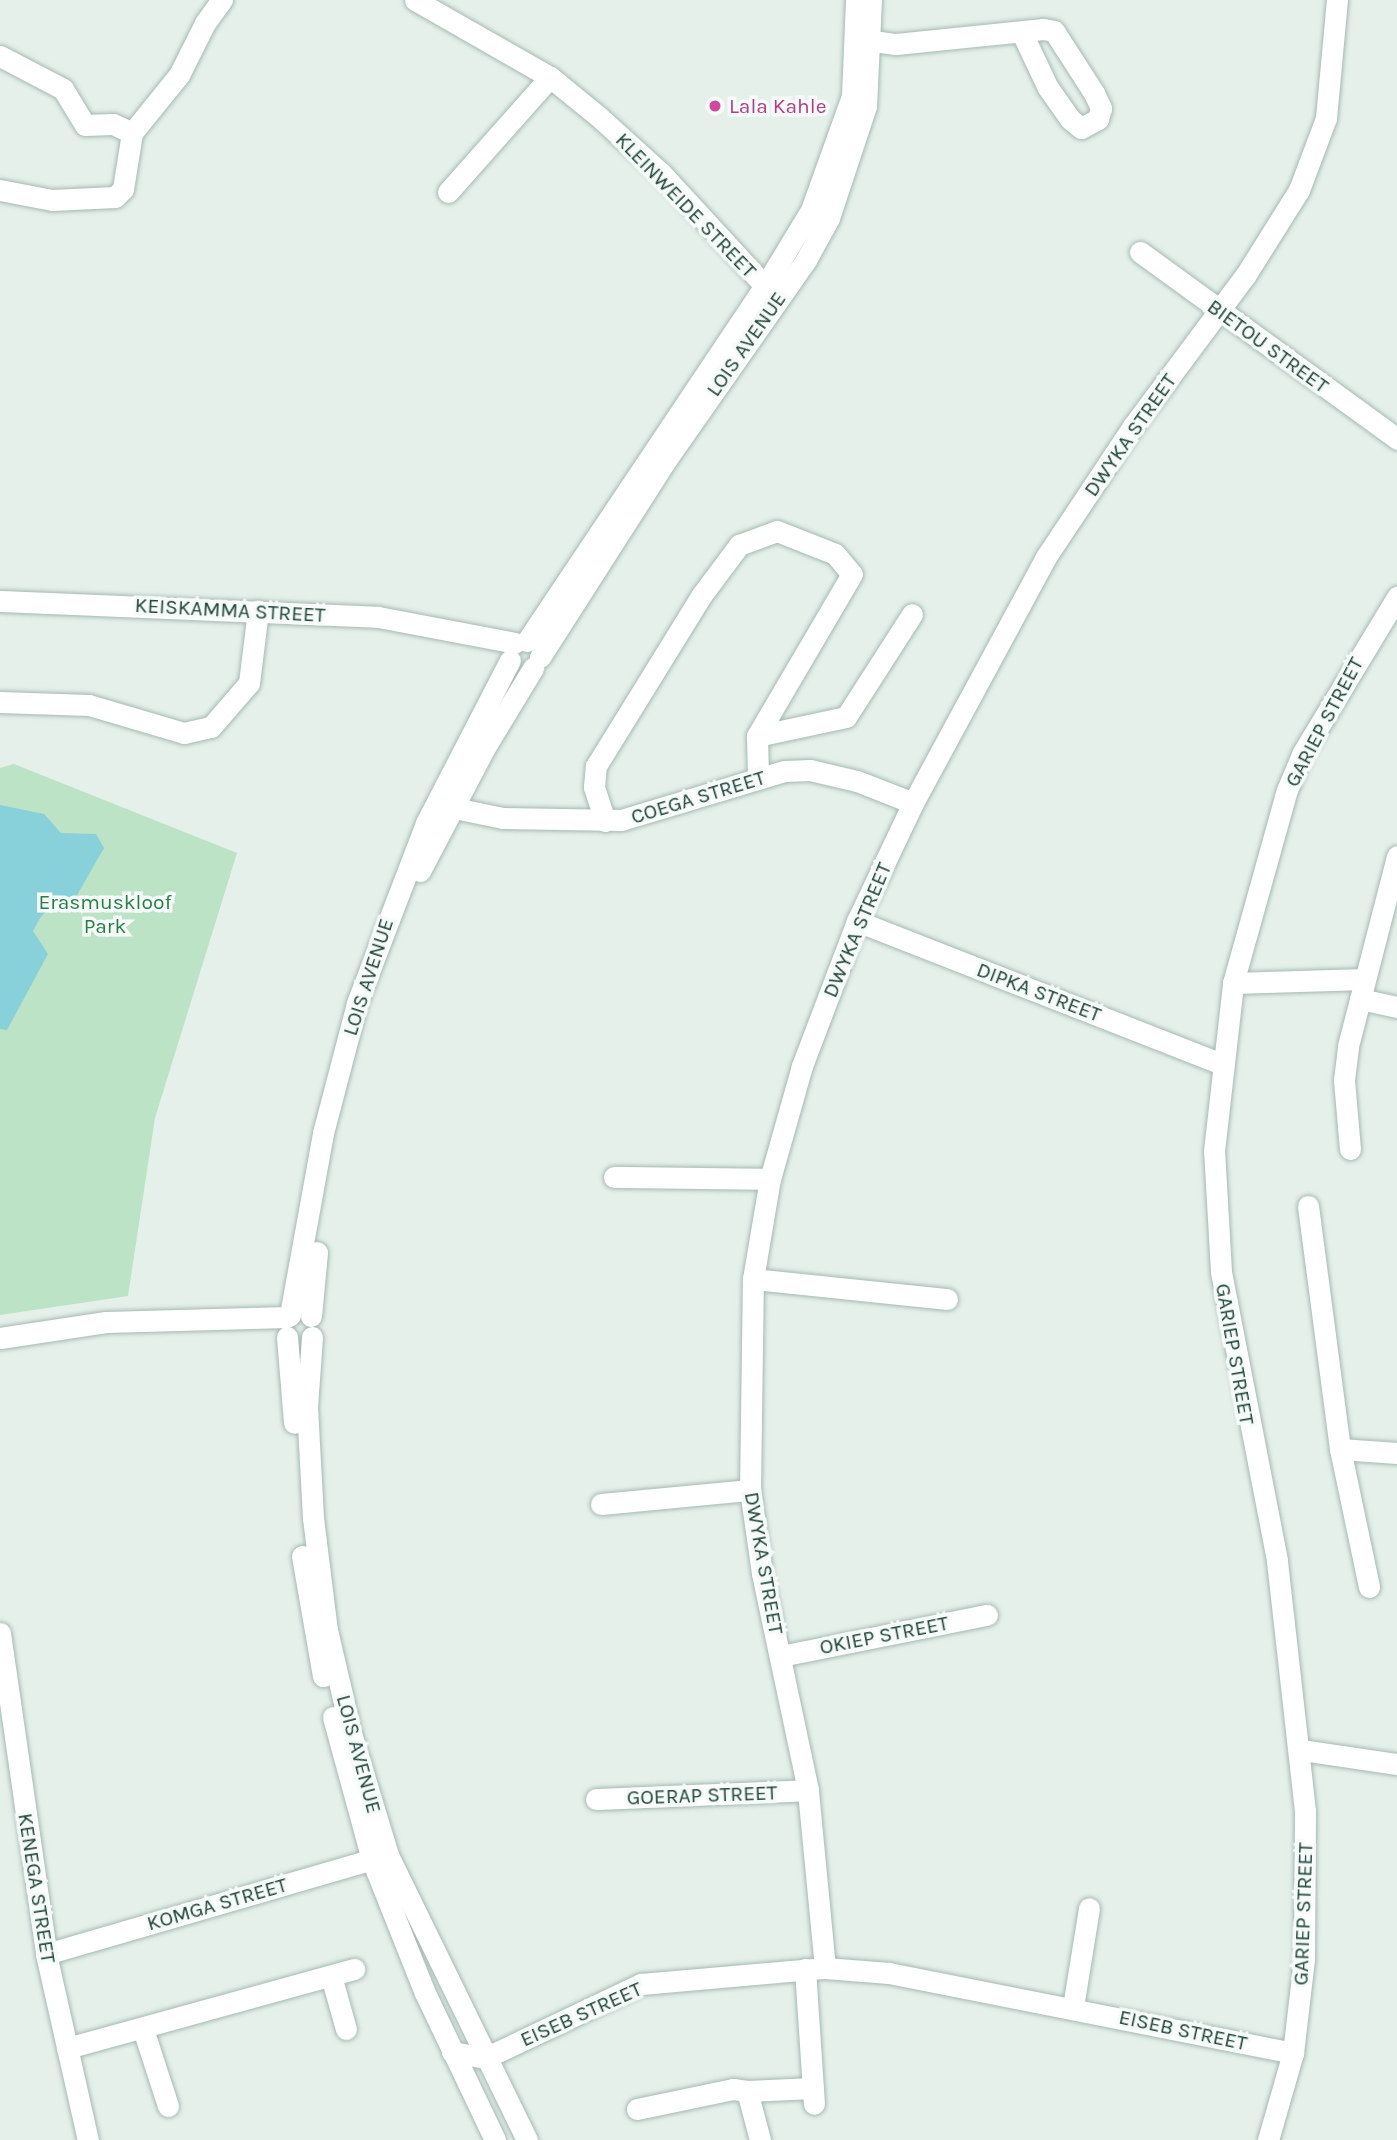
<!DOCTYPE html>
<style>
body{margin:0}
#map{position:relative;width:1397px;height:2140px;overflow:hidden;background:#e5f0eb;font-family:Karla,sans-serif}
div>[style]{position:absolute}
.green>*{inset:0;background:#bce3c5}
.water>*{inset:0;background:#88d0da}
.roads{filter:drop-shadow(0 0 2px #a6b9b2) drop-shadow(0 0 2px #a6b9b2)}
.minor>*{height:21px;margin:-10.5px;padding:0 10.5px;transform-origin:10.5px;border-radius:10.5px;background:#fff}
.dots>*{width:19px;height:19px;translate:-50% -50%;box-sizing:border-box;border:4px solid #f6fbf9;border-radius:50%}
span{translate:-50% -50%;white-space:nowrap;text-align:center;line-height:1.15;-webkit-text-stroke:7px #f6fbf9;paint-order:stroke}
.hotel-label{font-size:21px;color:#b23c85}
.left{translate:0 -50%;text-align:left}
.street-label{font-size:21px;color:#21443a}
.park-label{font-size:21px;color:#268046}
</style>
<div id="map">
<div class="green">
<div style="clip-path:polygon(14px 764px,237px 853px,155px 1118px,128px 1296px,0 1315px,0 768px)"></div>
</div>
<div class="water">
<div style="clip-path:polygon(0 805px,44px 814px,61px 833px,96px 834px,104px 848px,73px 902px,57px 900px,40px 918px,33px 931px,48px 954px,7px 1030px,0 1029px)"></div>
</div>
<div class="roads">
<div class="minor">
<div style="left:415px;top:0;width:155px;rotate:29.7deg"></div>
<div style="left:550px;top:77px;width:62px;rotate:39.1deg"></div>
<div style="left:598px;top:116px;width:86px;rotate:42.2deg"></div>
<div style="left:662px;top:174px;width:166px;rotate:47.4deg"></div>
<div style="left:859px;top:39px;width:37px;rotate:8deg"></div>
<div style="left:896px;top:44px;width:148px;rotate:-5.8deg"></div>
<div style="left:1043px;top:29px;width:11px;rotate:10deg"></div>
<div style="left:1054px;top:31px;width:74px;rotate:57.2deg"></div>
<div style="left:1094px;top:93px;width:17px;rotate:65deg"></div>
<div style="left:1101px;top:108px;width:11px;rotate:105deg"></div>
<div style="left:1098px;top:119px;width:19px;rotate:152deg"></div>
<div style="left:1081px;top:128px;width:14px;rotate:-141deg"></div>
<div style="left:1070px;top:119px;width:38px;rotate:-125deg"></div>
<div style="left:1048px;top:88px;width:61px;rotate:-115.3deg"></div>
<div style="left:0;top:56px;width:71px;rotate:27.6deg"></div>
<div style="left:63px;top:89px;width:42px;rotate:58.6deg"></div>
<div style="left:85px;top:125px;width:28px;rotate:-2deg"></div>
<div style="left:113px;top:124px;width:21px;rotate:25deg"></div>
<div style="left:0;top:190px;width:53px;rotate:10.9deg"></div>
<div style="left:52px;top:200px;width:63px;rotate:-2.7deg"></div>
<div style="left:115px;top:197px;width:11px;rotate:-45deg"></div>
<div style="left:123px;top:189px;width:57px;rotate:-80.9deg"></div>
<div style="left:132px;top:133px;width:75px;rotate:-51deg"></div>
<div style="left:179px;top:75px;width:58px;rotate:-63.4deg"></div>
<div style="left:205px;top:23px;width:29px;rotate:-54deg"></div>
<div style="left:448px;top:192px;width:154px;rotate:-48.4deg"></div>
<div style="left:1140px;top:252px;width:318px;rotate:36deg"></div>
<div style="left:0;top:601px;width:378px;rotate:2.4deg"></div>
<div style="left:378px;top:617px;width:139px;rotate:10.7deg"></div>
<div style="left:527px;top:641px;width:427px;rotate:-56.2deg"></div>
<div style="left:765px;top:286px;width:89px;rotate:-58.8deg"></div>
<div style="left:811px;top:210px;width:121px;rotate:-70.2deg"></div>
<div style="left:852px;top:96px;width:96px;rotate:-87.6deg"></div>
<div style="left:540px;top:657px;width:230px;rotate:-57.4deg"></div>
<div style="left:664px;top:463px;width:248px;rotate:-55deg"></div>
<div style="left:806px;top:260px;width:48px;rotate:-61.3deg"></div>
<div style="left:829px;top:218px;width:118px;rotate:-71.7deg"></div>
<div style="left:866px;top:106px;width:106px;rotate:-87.3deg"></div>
<div style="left:0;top:702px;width:89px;rotate:1.9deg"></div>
<div style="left:89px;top:705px;width:99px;rotate:16.4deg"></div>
<div style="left:184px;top:733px;width:28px;rotate:-13deg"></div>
<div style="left:211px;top:727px;width:58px;rotate:-49.2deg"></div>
<div style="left:249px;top:683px;width:73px;rotate:-82.9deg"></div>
<div style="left:757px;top:736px;width:91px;rotate:-12.1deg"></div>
<div style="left:846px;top:717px;width:122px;rotate:-57.3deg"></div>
<div style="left:440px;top:805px;width:64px;rotate:11.7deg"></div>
<div style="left:503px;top:818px;width:118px;rotate:1deg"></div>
<div style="left:621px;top:820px;width:170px;rotate:-16.7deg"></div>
<div style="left:784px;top:771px;width:26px;rotate:-2deg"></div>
<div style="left:810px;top:770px;width:48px;rotate:13.2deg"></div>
<div style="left:857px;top:781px;width:60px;rotate:21.4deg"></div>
<div style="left:605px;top:821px;width:36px;rotate:-108deg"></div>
<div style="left:594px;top:787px;width:21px;rotate:-85deg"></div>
<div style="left:596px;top:766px;width:200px;rotate:-58.3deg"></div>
<div style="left:701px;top:596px;width:64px;rotate:-53.3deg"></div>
<div style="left:739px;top:545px;width:40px;rotate:-20.2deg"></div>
<div style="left:777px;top:531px;width:62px;rotate:21.6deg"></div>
<div style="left:835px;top:554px;width:26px;rotate:50deg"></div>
<div style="left:852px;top:574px;width:188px;rotate:120.4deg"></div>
<div style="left:757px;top:736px;width:42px;rotate:88.6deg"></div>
<div style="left:420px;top:871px;width:138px;rotate:-62.3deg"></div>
<div style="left:484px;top:749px;width:95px;rotate:-58.8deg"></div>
<div style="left:857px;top:921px;width:391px;rotate:21.4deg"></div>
<div style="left:1233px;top:983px;width:132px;rotate:-1.7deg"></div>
<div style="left:1360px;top:999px;width:38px;rotate:12deg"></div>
<div style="left:1350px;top:1149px;width:69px;rotate:-95deg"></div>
<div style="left:1344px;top:1080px;width:34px;rotate:-83deg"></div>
<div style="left:1348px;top:1046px;width:196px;rotate:-75.5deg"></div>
<div style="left:614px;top:1177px;width:156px;rotate:0.7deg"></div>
<div style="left:1308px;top:1206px;width:245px;rotate:82.5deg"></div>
<div style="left:1340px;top:1449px;width:57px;rotate:4deg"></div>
<div style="left:753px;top:1279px;width:195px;rotate:5.9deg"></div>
<div style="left:290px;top:1315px;width:185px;rotate:-79.7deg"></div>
<div style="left:323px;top:1133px;width:134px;rotate:-75.3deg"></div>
<div style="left:357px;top:1003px;width:193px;rotate:-69deg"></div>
<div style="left:426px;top:823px;width:183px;rotate:-62.7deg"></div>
<div style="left:311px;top:1316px;width:64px;rotate:-84.6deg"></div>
<div style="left:287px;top:1337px;width:86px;rotate:85.3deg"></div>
<div style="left:312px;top:1337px;width:70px;rotate:94.1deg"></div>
<div style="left:307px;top:1407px;width:111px;rotate:86.9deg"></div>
<div style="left:313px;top:1518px;width:113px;rotate:82.9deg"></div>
<div style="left:327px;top:1630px;width:106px;rotate:76.9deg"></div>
<div style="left:351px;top:1733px;width:127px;rotate:73.1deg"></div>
<div style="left:388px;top:1855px;width:317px;rotate:64deg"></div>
<div style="left:0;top:1338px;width:107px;rotate:-8.6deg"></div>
<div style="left:106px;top:1322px;width:181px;rotate:-1.6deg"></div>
<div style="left:1340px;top:1449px;width:141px;rotate:78.1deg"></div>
<div style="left:601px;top:1504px;width:150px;rotate:-5.4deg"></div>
<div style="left:302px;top:1556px;width:122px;rotate:80.1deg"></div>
<div style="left:0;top:1633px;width:324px;rotate:81.8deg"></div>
<div style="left:46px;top:1954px;width:191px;rotate:77.3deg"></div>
<div style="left:781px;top:1656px;width:210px;rotate:-11.3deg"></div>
<div style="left:333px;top:1717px;width:148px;rotate:74.7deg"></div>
<div style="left:372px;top:1860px;width:143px;rotate:68.3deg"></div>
<div style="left:425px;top:1993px;width:163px;rotate:64.5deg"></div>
<div style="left:1301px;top:1750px;width:97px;rotate:8.3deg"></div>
<div style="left:596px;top:1799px;width:212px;rotate:-2.4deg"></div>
<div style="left:46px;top:1954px;width:354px;rotate:-16.2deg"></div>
<div style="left:825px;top:1968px;width:179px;rotate:-95.5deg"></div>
<div style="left:808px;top:1790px;width:222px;rotate:-102deg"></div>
<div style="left:762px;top:1573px;width:84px;rotate:-98.2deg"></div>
<div style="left:750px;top:1490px;width:211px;rotate:-89.2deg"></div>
<div style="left:753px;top:1279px;width:101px;rotate:-80.4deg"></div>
<div style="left:770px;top:1179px;width:117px;rotate:-74.2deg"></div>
<div style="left:802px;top:1066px;width:155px;rotate:-69.2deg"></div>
<div style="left:857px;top:921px;width:131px;rotate:-64.6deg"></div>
<div style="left:913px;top:803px;width:280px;rotate:-61.6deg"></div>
<div style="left:1046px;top:557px;width:157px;rotate:-56.4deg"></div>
<div style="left:1133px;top:426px;width:187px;rotate:-53.3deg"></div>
<div style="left:1245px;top:276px;width:102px;rotate:-57.9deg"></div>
<div style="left:1299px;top:190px;width:77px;rotate:-69.4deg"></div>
<div style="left:1326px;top:118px;width:119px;rotate:-84.7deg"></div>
<div style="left:805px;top:1969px;width:135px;rotate:86.2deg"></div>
<div style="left:331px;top:1976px;width:55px;rotate:74.2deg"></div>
<div style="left:1073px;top:2007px;width:100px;rotate:-80.8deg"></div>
<div style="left:143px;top:2029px;width:81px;rotate:72deg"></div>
<div style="left:67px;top:2048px;width:298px;rotate:-15.4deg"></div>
<div style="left:452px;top:2052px;width:34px;rotate:10deg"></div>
<div style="left:485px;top:2058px;width:173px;rotate:-25.4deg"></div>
<div style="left:641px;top:1984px;width:185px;rotate:-5deg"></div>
<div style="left:825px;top:1968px;width:64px;rotate:4.5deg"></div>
<div style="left:889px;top:1973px;width:412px;rotate:11.2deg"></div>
<div style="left:747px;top:2091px;width:66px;rotate:-2.6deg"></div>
<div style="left:637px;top:2109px;width:98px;rotate:-11.8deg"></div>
<div style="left:733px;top:2089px;width:14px;rotate:8deg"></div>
<div style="left:747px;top:2091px;width:51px;rotate:75.1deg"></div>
<div style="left:1268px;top:2140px;width:91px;rotate:-74deg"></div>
<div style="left:1293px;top:2053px;width:95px;rotate:-83.3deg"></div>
<div style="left:1304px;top:1959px;width:148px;rotate:-89.6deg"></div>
<div style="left:1305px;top:1811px;width:253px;rotate:-96.4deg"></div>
<div style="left:1277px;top:1560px;width:294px;rotate:-101deg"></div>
<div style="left:1221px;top:1271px;width:120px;rotate:-93.3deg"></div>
<div style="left:1214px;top:1151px;width:169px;rotate:-83.5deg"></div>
<div style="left:1233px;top:983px;width:200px;rotate:-74.4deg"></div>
<div style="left:1287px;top:790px;width:39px;rotate:-67deg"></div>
<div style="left:1302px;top:754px;width:184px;rotate:-58.8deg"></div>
</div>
</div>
<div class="dots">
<div style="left:715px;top:106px;background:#d1479c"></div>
</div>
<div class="hotel-label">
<span class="left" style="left:729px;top:106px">Lala Kahle</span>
</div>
<div class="street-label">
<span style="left:686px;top:205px;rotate:46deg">KLEINWEIDE STREET</span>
<span style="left:746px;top:344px;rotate:-55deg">LOIS AVENUE</span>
<span style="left:1268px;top:346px;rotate:36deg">BIETOU STREET</span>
<span style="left:1130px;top:435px;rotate:-55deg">DWYKA STREET</span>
<span style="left:230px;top:610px;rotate:3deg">KEISKAMMA STREET</span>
<span style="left:1324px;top:722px;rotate:-62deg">GARIEP STREET</span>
<span style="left:698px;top:797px;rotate:-17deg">COEGA STREET</span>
<span style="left:857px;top:930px;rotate:-67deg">DWYKA STREET</span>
<span style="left:368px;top:977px;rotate:-72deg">LOIS AVENUE</span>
<span style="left:1039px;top:992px;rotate:21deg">DIPKA STREET</span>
<span style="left:1235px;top:1354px;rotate:80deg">GARIEP STREET</span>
<span style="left:764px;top:1563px;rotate:80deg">DWYKA STREET</span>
<span style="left:884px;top:1635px;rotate:-11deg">OKIEP STREET</span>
<span style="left:359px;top:1754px;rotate:75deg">LOIS AVENUE</span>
<span style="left:702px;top:1795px;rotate:-2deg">GOERAP STREET</span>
<span style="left:37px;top:1888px;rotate:81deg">KENEGA STREET</span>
<span style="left:217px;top:1904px;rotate:-16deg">KOMGA STREET</span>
<span style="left:1303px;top:1914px;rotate:-88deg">GARIEP STREET</span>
<span style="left:581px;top:2014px;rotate:-24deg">EISEB STREET</span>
<span style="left:1183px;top:2030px;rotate:12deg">EISEB STREET</span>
</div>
<div class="park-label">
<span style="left:105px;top:914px">Erasmuskloof<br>Park</span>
</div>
</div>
